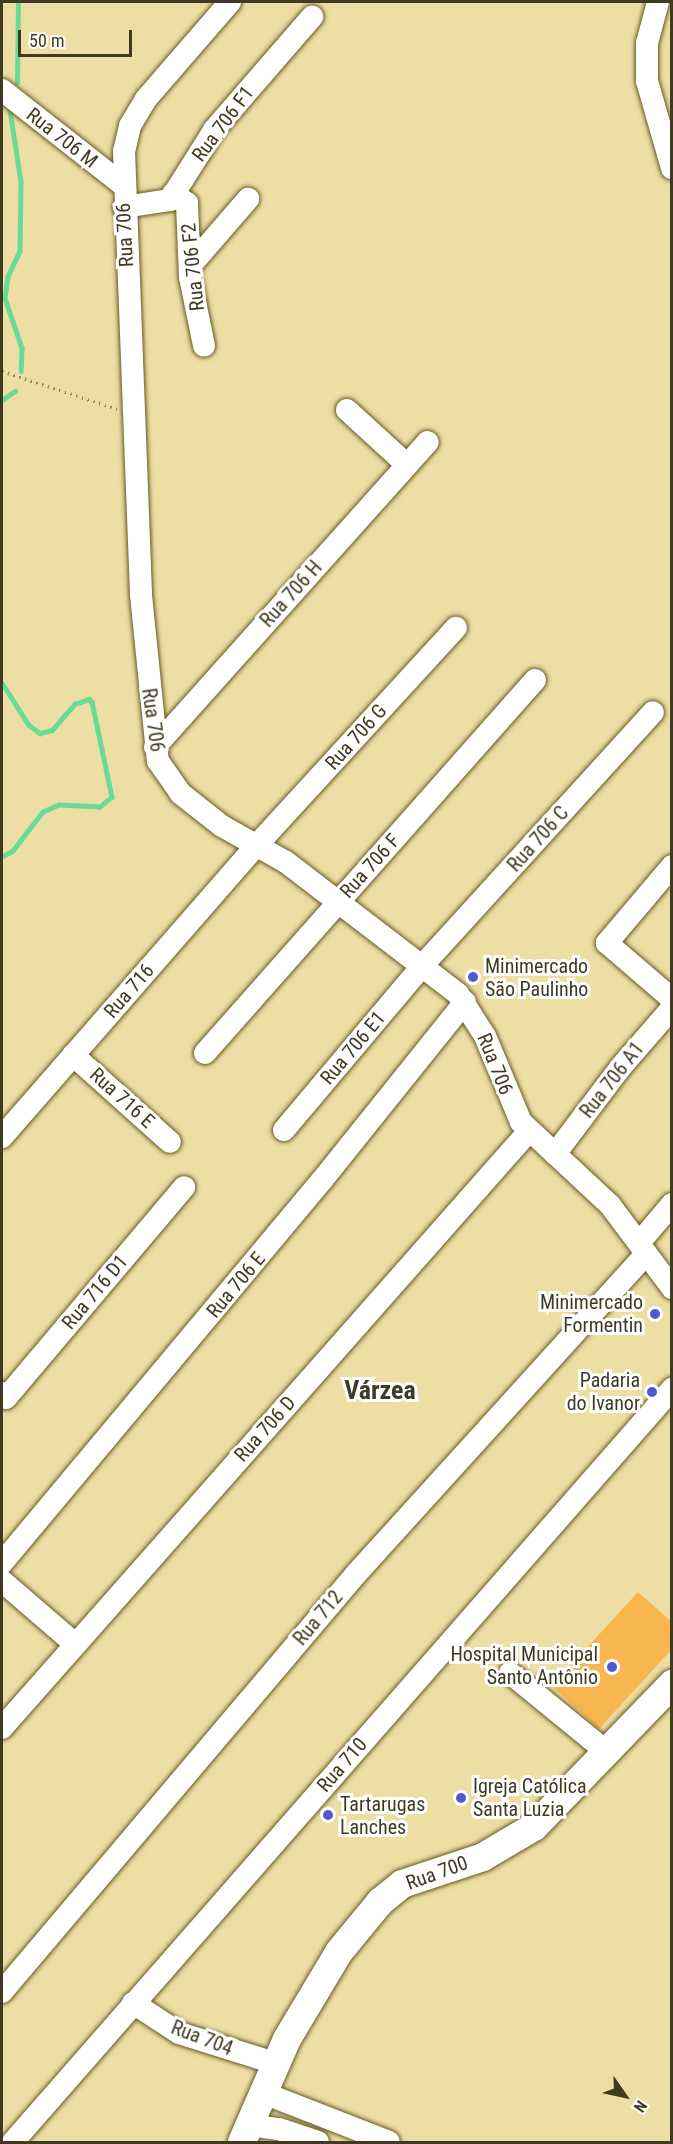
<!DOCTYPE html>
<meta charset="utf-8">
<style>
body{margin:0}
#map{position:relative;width:673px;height:2144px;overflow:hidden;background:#eddea4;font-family:"Roboto Condensed",sans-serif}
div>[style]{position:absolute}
.stream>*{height:4.5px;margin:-2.25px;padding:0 2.25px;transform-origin:2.25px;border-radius:2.25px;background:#6ada98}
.building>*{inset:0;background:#f7b650}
.path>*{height:3px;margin-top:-1.5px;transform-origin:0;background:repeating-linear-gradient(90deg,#91875f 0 1.5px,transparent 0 6px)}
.roads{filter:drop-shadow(0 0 2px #675a22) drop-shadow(0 0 2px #675a22)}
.minor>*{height:22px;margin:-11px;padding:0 11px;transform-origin:11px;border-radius:11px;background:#fff}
.major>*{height:28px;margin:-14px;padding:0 14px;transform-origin:14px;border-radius:14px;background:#fff}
.dots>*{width:16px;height:16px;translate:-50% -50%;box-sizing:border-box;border:3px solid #fff;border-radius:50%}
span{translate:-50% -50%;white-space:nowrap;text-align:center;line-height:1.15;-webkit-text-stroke:6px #fff;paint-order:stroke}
.street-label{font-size:20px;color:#403a23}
.poi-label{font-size:20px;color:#403a23}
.left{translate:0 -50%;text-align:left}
.right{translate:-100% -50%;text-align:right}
.district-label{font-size:26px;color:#403a23;font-weight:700}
.frame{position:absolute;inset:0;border:3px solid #403a23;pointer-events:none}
.north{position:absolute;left:595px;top:2066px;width:60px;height:60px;-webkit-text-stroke:4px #fff;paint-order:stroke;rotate:124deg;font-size:16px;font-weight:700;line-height:24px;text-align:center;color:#403a23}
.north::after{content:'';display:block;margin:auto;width:21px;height:27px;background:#403a23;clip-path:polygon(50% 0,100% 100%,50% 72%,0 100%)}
.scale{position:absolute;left:18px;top:30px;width:114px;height:27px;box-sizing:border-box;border:3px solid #403a23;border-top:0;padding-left:8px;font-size:18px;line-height:21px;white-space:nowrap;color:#403a23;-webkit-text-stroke:4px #fff;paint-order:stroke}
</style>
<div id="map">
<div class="stream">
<div style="left:17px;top:83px;width:81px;rotate:-89.3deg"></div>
<div style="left:10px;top:110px;width:73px;rotate:81.3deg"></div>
<div style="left:21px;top:182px;width:69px;rotate:90.8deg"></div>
<div style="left:20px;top:251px;width:29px;rotate:115deg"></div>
<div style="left:8px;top:277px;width:21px;rotate:98deg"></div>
<div style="left:5px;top:298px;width:53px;rotate:71.2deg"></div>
<div style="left:22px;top:348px;width:23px;rotate:92deg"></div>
<div style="left:2px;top:400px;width:16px;rotate:-35deg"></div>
<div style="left:2px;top:683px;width:50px;rotate:57.3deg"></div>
<div style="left:29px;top:725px;width:14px;rotate:36deg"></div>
<div style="left:40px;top:733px;width:12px;rotate:-14deg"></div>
<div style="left:52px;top:730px;width:35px;rotate:-49deg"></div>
<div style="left:75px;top:704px;width:15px;rotate:-20deg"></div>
<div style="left:89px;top:699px;width:4px;rotate:45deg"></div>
<div style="left:92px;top:702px;width:97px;rotate:78.1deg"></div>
<div style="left:112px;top:797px;width:16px;rotate:140deg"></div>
<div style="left:100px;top:807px;width:41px;rotate:-177.2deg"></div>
<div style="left:59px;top:805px;width:17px;rotate:156deg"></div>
<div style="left:43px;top:812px;width:49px;rotate:127.6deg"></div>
<div style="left:13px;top:851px;width:13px;rotate:151deg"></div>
</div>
<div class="building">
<div style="clip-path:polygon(638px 1592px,672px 1622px,672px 1649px,599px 1729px,552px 1686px)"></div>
</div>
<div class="path">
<div style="left:2px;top:371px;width:121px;rotate:18.3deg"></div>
</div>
<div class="roads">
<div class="minor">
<div style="left:230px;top:2px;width:128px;rotate:130.9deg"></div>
<div style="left:146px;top:99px;width:31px;rotate:121deg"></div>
<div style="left:130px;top:126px;width:26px;rotate:103deg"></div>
<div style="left:124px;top:151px;width:444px;rotate:87.8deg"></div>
<div style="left:141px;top:595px;width:167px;rotate:84.2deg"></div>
<div style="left:158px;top:761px;width:39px;rotate:55deg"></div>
<div style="left:180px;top:793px;width:53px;rotate:38.2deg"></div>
<div style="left:222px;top:826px;width:73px;rotate:29.4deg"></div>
<div style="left:286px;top:862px;width:217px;rotate:37.5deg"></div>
<div style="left:458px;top:994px;width:50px;rotate:57.3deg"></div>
<div style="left:485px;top:1036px;width:93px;rotate:67.3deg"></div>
<div style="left:521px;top:1122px;width:122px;rotate:43deg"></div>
<div style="left:610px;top:1205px;width:104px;rotate:53.2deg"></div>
<div style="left:658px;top:2px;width:42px;rotate:105deg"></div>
<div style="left:647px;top:43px;width:38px;rotate:90deg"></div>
<div style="left:647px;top:81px;width:91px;rotate:74deg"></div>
<div style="left:2px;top:90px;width:154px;rotate:38.1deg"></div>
<div style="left:173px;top:194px;width:17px;rotate:33deg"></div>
<div style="left:187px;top:203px;width:74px;rotate:87.7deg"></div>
<div style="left:190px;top:277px;width:70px;rotate:78.5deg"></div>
<div style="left:124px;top:207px;width:47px;rotate:-8.7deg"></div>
<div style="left:170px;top:200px;width:83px;rotate:-57.8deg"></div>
<div style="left:214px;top:130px;width:150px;rotate:-49.1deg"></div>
<div style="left:190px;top:266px;width:89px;rotate:-49.1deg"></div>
<div style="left:347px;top:410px;width:81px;rotate:42.5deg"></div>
<div style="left:155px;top:747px;width:409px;rotate:-48.2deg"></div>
<div style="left:672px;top:866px;width:101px;rotate:130.2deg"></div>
<div style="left:607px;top:943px;width:86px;rotate:40.7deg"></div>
<div style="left:205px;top:1053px;width:498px;rotate:-48.5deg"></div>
<div style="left:73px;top:1055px;width:130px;rotate:41.9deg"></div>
<div style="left:284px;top:1130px;width:214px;rotate:-49.9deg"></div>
<div style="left:422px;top:966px;width:343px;rotate:-47.7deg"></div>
<div style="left:2px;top:1137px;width:386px;rotate:-48.9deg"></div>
<div style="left:256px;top:846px;width:296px;rotate:-47.5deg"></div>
<div style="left:555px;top:1154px;width:108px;rotate:-52.9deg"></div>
<div style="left:620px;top:1068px;width:79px;rotate:-49.1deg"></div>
<div style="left:639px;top:1243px;width:51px;rotate:-49.8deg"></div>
<div style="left:2px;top:1393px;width:6px;rotate:51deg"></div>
<div style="left:6px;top:1398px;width:276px;rotate:-49.8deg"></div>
<div style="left:2px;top:1563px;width:500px;rotate:-50.11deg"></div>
<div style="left:323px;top:1179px;width:227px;rotate:-51.3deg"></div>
<div style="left:2px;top:1581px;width:96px;rotate:40.8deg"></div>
<div style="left:510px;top:1673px;width:125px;rotate:39.2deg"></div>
<div style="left:2px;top:1728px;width:796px;rotate:-48.56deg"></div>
<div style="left:2px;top:1992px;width:548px;rotate:-49.74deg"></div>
<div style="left:356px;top:1574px;width:432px;rotate:-47.8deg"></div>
<div style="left:133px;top:2003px;width:55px;rotate:33.1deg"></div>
<div style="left:179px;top:2033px;width:101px;rotate:17.4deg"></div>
<div style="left:261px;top:2092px;width:137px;rotate:21.3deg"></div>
<div style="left:249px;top:2125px;width:30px;rotate:8deg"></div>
<div style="left:279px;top:2129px;width:41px;rotate:18.4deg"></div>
<div style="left:13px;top:2142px;width:1001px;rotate:-48.81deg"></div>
</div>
<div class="major">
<div style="left:242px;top:2142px;width:112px;rotate:-66.4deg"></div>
<div style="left:287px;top:2039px;width:101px;rotate:-59.1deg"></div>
<div style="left:339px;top:1952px;width:65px;rotate:-50.6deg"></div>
<div style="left:380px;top:1902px;width:28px;rotate:-39deg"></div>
<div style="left:402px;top:1884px;width:85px;rotate:-18.4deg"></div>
<div style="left:483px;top:1857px;width:59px;rotate:-30.5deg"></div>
<div style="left:534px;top:1827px;width:199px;rotate:-46deg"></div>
</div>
</div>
<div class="dots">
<div style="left:473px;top:977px;background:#5259d0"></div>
<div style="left:655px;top:1314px;background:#5259d0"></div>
<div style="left:652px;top:1392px;background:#5259d0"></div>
<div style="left:612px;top:1667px;background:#5259d0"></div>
<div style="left:461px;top:1798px;background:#5259d0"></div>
<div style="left:328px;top:1815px;background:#5259d0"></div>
</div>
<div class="street-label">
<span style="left:223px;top:124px;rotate:-53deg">Rua 706 F1</span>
<span style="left:62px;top:138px;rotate:38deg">Rua 706 M</span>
<span style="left:125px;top:235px;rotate:-93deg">Rua 706</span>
<span style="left:193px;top:267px;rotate:-96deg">Rua 706 F2</span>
<span style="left:291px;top:594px;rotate:-48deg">Rua 706 H</span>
<span style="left:153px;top:720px;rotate:82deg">Rua 706</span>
<span style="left:356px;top:737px;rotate:-48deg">Rua 706 G</span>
<span style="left:538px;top:839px;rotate:-48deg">Rua 706 C</span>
<span style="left:370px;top:866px;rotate:-48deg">Rua 706 F</span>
<span style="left:129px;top:991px;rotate:-49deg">Rua 716</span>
<span style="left:353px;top:1048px;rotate:-50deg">Rua 706 E1</span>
<span style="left:495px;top:1064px;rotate:68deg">Rua 706</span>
<span style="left:612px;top:1080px;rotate:-52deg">Rua 706 A1</span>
<span style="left:122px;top:1098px;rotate:42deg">Rua 716 E</span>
<span style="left:236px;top:1285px;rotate:-50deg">Rua 706 E</span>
<span style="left:95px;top:1292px;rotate:-50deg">Rua 716 D1</span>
<span style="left:265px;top:1429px;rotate:-48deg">Rua 706 D</span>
<span style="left:318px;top:1618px;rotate:-50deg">Rua 712</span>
<span style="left:342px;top:1765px;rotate:-49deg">Rua 710</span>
<span style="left:437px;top:1873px;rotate:-20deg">Rua 700</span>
<span style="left:202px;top:2038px;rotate:21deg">Rua 704</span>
</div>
<div class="poi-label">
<span class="left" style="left:485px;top:978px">Minimercado<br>São Paulinho</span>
<span class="right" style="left:643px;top:1314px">Minimercado<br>Formentin</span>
<span class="right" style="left:640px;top:1392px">Padaria<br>do Ivanor</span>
<span class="right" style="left:598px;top:1666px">Hospital Municipal<br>Santo Antônio</span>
<span class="left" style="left:473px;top:1798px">Igreja Católica<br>Santa Luzia</span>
<span class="left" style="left:340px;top:1816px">Tartarugas<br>Lanches</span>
</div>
<div class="district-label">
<span style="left:380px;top:1391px">Várzea</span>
</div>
<div class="frame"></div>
<div class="north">N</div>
<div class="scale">50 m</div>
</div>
